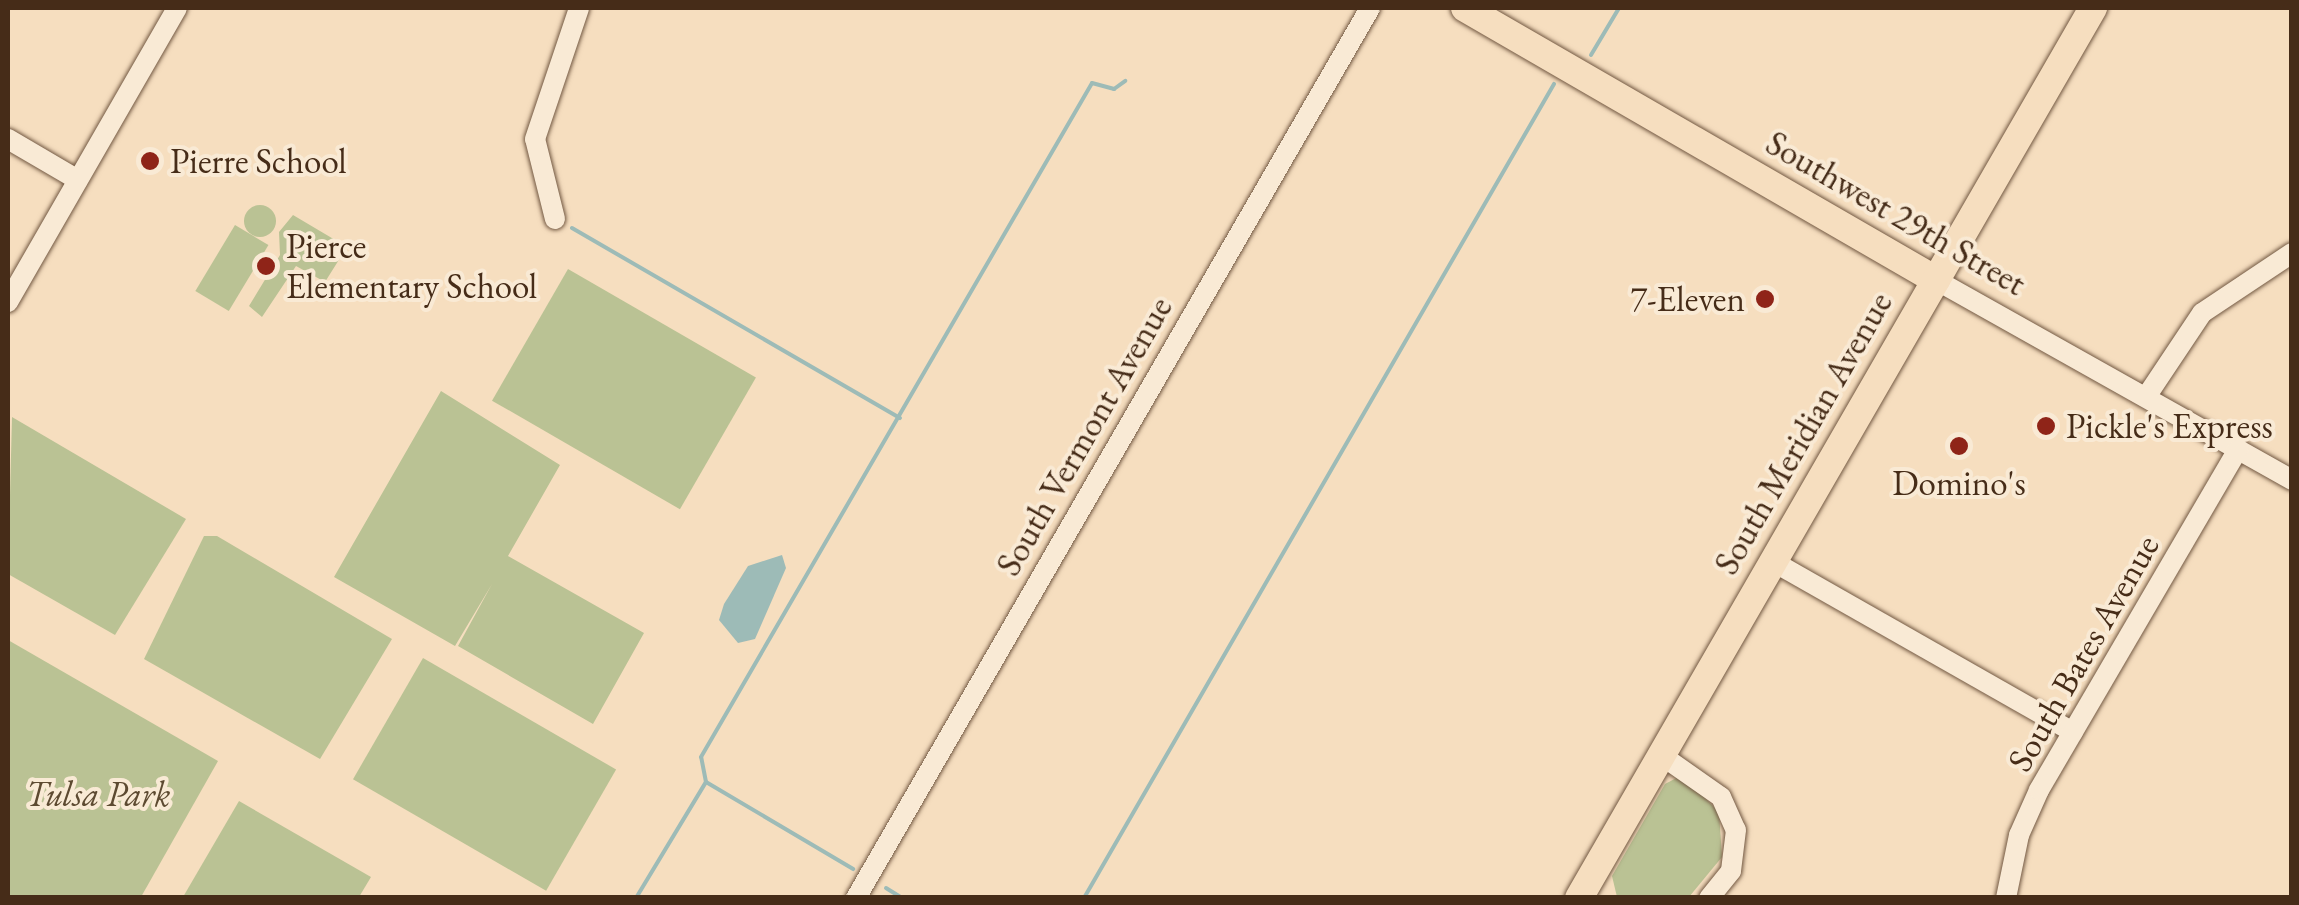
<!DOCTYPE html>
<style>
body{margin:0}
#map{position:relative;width:2299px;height:905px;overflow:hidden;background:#f6debf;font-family:"EB Garamond",serif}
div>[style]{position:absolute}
.green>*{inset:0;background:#bac294;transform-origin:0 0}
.round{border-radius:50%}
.water>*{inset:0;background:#9dbbb7}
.stream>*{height:4px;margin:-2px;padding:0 2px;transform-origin:2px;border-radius:2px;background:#9dbbb7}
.roads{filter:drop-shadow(0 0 2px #725842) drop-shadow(0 0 2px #725842)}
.minor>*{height:20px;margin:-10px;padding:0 10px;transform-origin:10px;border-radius:10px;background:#f9ead5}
.major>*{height:28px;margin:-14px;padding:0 14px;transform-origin:14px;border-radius:14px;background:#f6debf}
.dots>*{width:28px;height:28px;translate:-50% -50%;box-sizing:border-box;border:5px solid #f9ead5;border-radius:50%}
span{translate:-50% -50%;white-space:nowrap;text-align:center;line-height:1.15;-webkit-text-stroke:8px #f9ead5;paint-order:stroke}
.poi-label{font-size:35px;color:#462c18}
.left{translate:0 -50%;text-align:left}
.right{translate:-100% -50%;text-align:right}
.street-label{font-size:35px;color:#462c18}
.park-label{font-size:35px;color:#5d4a31;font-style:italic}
.frame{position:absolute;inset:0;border:10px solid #462c18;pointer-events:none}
</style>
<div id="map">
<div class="green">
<div class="round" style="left:244px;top:205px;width:32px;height:32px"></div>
<div style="clip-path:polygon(293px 215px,347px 247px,325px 282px,296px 266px,262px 317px,249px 306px,280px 255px,279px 232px)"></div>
<div style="left:235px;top:225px;width:39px;height:77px;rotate:31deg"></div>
<div style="left:568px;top:269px;width:217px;height:152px;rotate:30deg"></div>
<div style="clip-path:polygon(441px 391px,560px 465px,508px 556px,644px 633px,593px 724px,458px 646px,492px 584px,455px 646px,334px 577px)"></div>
<div style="clip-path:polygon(12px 417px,186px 519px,115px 635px,8px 574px)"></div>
<div style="clip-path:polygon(204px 536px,217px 536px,392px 639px,320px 759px,144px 659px)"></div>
<div style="clip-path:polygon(8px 640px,218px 761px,141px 897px,8px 897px)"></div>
<div style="left:423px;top:658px;width:223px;height:140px;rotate:30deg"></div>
<div style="clip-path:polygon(1682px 775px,1719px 812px,1722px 857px,1689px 897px,1617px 897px,1612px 876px,1665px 784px)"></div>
<div style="clip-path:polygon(239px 801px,371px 877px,359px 897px,183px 897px)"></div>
</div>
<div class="water">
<div style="clip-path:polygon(782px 555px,786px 568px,755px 639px,738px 643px,719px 620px,724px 604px,748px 566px)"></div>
</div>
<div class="stream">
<div style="left:1591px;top:55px;width:55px;rotate:-59.2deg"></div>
<div style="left:572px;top:228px;width:379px;rotate:30.1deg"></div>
<div style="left:706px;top:782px;width:171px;rotate:30.6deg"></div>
<div style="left:886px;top:888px;width:19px;rotate:32deg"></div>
<div style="left:636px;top:898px;width:135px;rotate:-58.9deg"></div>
<div style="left:706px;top:782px;width:25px;rotate:-101deg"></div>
<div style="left:701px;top:757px;width:779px;rotate:-59.88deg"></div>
<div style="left:1092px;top:83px;width:23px;rotate:15deg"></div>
<div style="left:1114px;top:89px;width:14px;rotate:-36deg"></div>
<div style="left:1084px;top:898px;width:940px;rotate:-60deg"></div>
</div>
<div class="roads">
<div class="minor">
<div style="left:8px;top:139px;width:81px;rotate:30.4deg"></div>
<div style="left:555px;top:219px;width:82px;rotate:-104deg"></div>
<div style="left:535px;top:139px;width:138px;rotate:-71.4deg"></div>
<div style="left:1936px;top:280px;width:408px;rotate:29.3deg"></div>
<div style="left:8px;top:302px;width:339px;rotate:-60.1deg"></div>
<div style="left:2146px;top:397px;width:101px;rotate:-56.3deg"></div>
<div style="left:2202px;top:313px;width:108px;rotate:-33.7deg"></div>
<div style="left:1772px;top:561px;width:346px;rotate:29.6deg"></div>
<div style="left:1661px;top:755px;width:73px;rotate:35deg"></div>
<div style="left:1721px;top:797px;width:36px;rotate:66deg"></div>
<div style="left:1736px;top:830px;width:41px;rotate:97deg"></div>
<div style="left:1731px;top:871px;width:35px;rotate:129deg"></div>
<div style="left:856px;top:898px;width:1028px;rotate:-59.99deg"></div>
<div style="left:2006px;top:898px;width:64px;rotate:-78.3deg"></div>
<div style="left:2019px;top:835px;width:49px;rotate:-66deg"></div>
<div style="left:2039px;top:790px;width:395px;rotate:-59.7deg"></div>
</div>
<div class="major">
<div style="left:1465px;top:8px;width:544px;rotate:30.01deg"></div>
<div style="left:1579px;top:898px;width:1028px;rotate:-59.99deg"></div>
</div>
</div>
<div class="dots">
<div style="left:150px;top:161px;background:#8f2418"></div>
<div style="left:266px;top:266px;background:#8f2418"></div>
<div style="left:1765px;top:299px;background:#8f2418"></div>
<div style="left:2046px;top:426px;background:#8f2418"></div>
<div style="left:1959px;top:446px;background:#8f2418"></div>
</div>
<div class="poi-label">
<span class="left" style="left:170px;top:161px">Pierre School</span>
<span class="left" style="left:286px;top:266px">Pierce<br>Elementary School</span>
<span class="right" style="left:1745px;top:299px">7-Eleven</span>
<span class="left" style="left:2066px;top:426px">Pickle's Express</span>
<span style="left:1959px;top:483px">Domino's</span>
</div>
<div class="street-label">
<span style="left:1896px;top:213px;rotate:30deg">Southwest 29th Street</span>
<span style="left:1803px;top:433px;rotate:-60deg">South Meridian Avenue</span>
<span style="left:1084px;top:436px;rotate:-60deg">South Vermont Avenue</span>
<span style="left:2083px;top:653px;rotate:-60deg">South Bates Avenue</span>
</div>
<div class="park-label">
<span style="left:98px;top:794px">Tulsa Park</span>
</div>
<div class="frame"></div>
</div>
